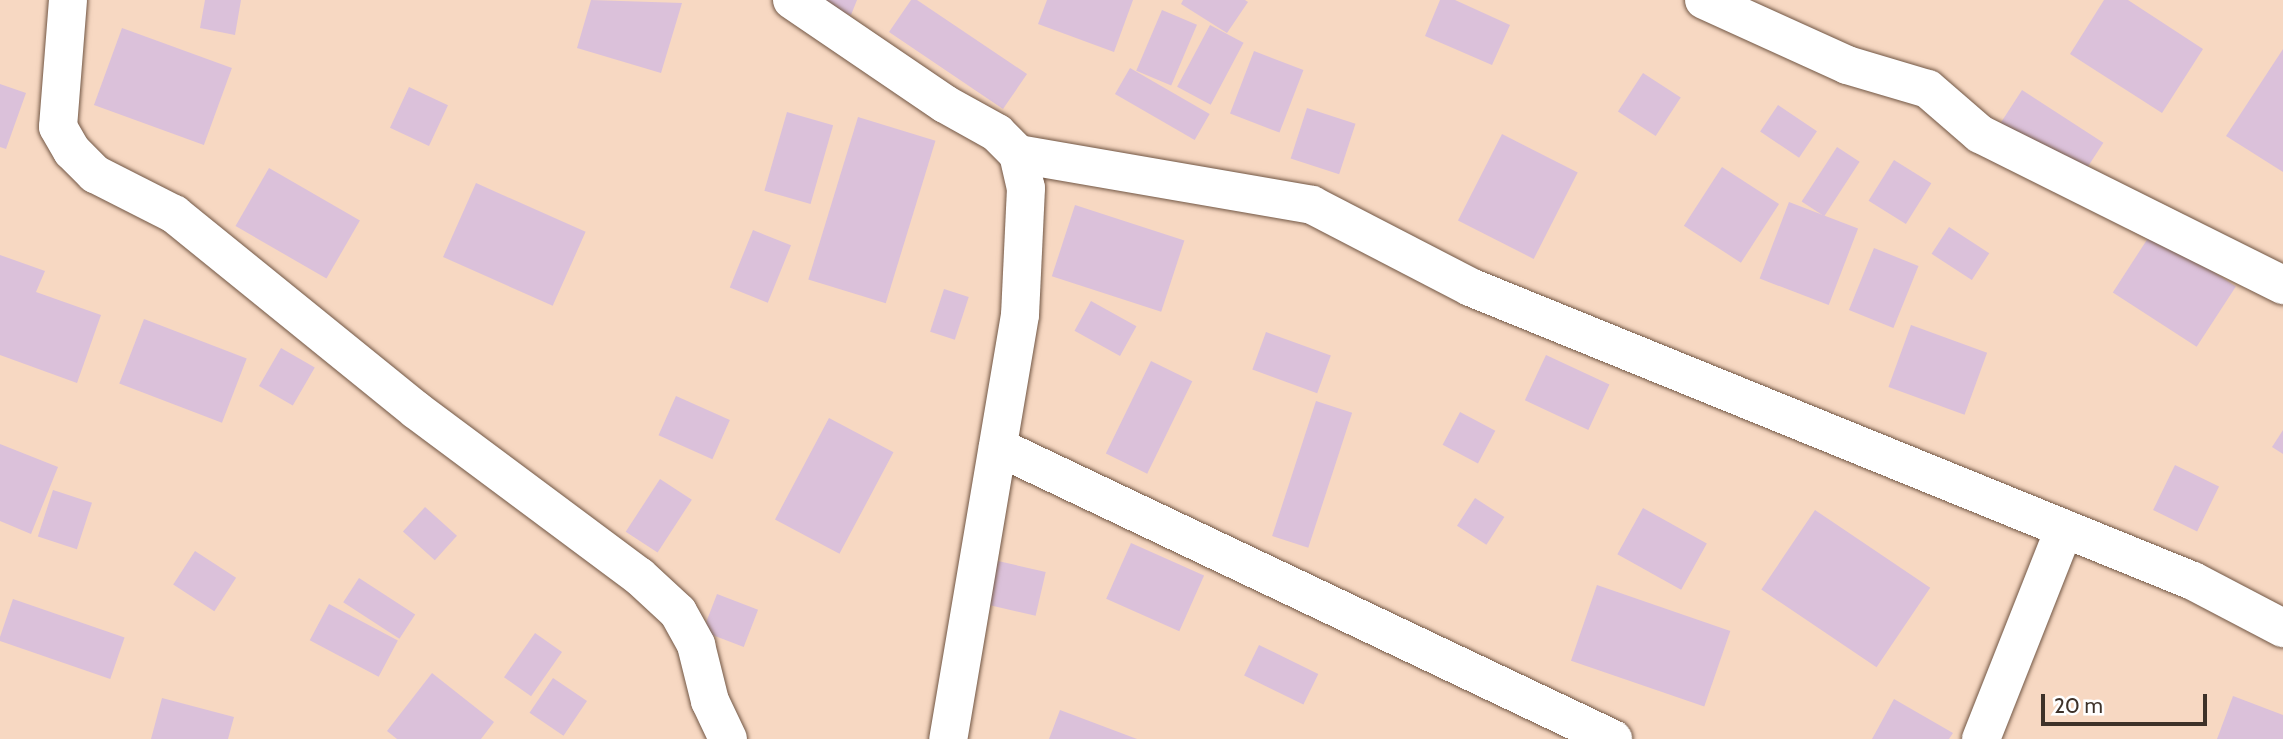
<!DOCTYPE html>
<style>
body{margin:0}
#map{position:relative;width:2283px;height:739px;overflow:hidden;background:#f7d8c2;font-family:Cabin,sans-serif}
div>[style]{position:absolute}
.building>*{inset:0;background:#dbc1da;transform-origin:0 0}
.roads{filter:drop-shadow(0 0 2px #715644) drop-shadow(0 0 2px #715644)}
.minor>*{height:38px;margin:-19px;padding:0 19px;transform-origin:19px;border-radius:19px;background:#fff}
span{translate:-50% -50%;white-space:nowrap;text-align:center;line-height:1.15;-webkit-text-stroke:5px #fff;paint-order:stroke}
.scale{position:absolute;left:2041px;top:694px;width:166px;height:32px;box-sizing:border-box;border:4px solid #3e3229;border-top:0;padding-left:9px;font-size:21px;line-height:24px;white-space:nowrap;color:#3e3229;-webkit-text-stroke:5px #fff;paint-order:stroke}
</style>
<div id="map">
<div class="building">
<div style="clip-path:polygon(205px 0,241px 0,235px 35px,200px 28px)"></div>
<div style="clip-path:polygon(591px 0,682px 3px,661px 73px,577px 48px)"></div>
<div style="clip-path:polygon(812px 0,857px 0,851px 15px)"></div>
<div style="clip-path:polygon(911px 0,917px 0,1027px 74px,1003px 109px,889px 32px)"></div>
<div style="clip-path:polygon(1047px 0,1133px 0,1114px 52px,1038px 24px)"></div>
<div style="clip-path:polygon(1183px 0,1245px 0,1248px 2px,1227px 33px,1181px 4px)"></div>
<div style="clip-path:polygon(1440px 0,1455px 0,1510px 25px,1492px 65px,1425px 36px)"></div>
<div style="clip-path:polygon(2104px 0,2128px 0,2203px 49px,2162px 113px,2070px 54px)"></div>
<div style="left:1162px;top:10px;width:38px;height:66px;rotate:23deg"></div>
<div style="left:1210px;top:25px;width:38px;height:70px;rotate:28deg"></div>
<div style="left:122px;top:28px;width:117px;height:82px;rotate:20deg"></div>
<div style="clip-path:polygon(2283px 49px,2283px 172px,2226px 136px)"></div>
<div style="left:1254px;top:51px;width:53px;height:67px;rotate:21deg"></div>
<div style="left:1130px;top:68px;width:92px;height:30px;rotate:30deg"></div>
<div style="left:1643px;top:73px;width:45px;height:46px;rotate:33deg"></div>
<div style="clip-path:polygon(0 84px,26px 93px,6px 149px,0 147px)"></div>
<div style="left:409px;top:87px;width:43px;height:45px;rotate:25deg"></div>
<div style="left:2022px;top:90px;width:97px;height:41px;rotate:33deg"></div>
<div style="left:1778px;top:105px;width:47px;height:32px;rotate:34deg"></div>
<div style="left:1307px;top:108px;width:51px;height:53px;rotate:18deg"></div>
<div style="left:787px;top:112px;width:48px;height:82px;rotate:16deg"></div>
<div style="left:858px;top:117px;width:81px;height:170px;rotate:17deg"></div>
<div style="left:1502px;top:134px;width:85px;height:97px;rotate:27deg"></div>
<div style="left:1837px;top:147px;width:27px;height:65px;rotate:33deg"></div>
<div style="left:1894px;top:160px;width:44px;height:48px;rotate:32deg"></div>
<div style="left:1722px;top:167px;width:68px;height:70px;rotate:33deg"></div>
<div style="left:269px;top:168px;width:105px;height:67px;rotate:30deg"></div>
<div style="left:476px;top:183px;width:120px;height:81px;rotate:24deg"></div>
<div style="left:1789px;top:202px;width:74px;height:82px;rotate:21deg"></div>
<div style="left:1075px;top:205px;width:115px;height:75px;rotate:18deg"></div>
<div style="left:1949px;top:227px;width:48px;height:32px;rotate:33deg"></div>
<div style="left:753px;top:230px;width:41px;height:62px;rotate:22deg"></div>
<div style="left:2152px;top:232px;width:100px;height:72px;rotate:33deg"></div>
<div style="left:1874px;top:248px;width:48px;height:67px;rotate:22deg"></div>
<div style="clip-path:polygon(0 255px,45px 271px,36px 292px,101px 315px,77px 383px,0 355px)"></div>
<div style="left:944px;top:289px;width:26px;height:45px;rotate:18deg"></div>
<div style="left:1091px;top:301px;width:52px;height:34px;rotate:29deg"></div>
<div style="left:144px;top:319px;width:110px;height:69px;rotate:21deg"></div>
<div style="left:1911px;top:325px;width:81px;height:66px;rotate:20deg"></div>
<div style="left:1266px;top:332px;width:69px;height:40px;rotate:20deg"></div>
<div style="left:281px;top:348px;width:39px;height:44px;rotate:30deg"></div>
<div style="left:1546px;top:355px;width:70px;height:50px;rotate:25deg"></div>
<div style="left:1151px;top:361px;width:46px;height:103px;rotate:26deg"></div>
<div style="left:676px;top:396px;width:59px;height:43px;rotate:24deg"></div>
<div style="left:1316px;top:401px;width:38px;height:142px;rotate:18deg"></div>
<div style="left:1460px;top:412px;width:40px;height:37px;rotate:28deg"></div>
<div style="left:829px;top:418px;width:73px;height:115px;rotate:28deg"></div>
<div style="clip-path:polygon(2283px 430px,2283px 454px,2272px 447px)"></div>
<div style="clip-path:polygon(0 444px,58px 467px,31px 534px,0 521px)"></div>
<div style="left:2175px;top:465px;width:49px;height:50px;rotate:26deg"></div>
<div style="left:660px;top:479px;width:38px;height:63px;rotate:33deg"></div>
<div style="left:53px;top:490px;width:41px;height:49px;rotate:18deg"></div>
<div style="left:1475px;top:498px;width:35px;height:33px;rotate:33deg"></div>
<div style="left:425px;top:507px;width:43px;height:33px;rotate:42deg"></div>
<div style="left:1643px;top:508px;width:73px;height:53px;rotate:29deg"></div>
<div style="left:1815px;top:510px;width:139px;height:96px;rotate:34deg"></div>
<div style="left:1131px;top:543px;width:80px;height:61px;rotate:24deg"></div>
<div style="left:195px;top:551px;width:49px;height:40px;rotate:33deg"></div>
<div style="left:998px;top:561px;width:49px;height:45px;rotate:13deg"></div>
<div style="left:359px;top:578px;width:67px;height:29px;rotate:33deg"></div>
<div style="left:1597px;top:585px;width:141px;height:80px;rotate:19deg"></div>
<div style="left:717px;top:594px;width:44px;height:40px;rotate:21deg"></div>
<div style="left:13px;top:599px;width:118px;height:44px;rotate:19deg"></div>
<div style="left:329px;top:604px;width:78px;height:41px;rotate:28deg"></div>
<div style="left:535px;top:633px;width:33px;height:54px;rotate:35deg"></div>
<div style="left:1259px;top:645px;width:66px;height:34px;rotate:26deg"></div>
<div style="clip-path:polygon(432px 673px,494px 722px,481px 739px,397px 739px,387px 731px)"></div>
<div style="left:553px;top:678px;width:41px;height:42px;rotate:34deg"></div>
<div style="clip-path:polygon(2233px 696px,2283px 715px,2283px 739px,2217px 739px)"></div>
<div style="clip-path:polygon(162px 698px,234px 717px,228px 739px,151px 739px)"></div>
<div style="clip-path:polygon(1894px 699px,1953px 733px,1949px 739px,1872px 739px)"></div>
<div style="clip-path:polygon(1060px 710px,1137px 739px,1049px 739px)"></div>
</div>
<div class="roads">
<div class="minor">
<div style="left:68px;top:0;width:127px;rotate:94.5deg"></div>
<div style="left:58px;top:127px;width:28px;rotate:60deg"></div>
<div style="left:72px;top:151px;width:33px;rotate:45deg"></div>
<div style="left:95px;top:174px;width:89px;rotate:26.9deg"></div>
<div style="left:174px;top:214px;width:311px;rotate:39deg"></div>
<div style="left:416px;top:410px;width:278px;rotate:36.7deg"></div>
<div style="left:639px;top:576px;width:53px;rotate:42.7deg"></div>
<div style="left:678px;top:612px;width:38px;rotate:61deg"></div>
<div style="left:696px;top:645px;width:58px;rotate:76deg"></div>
<div style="left:710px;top:701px;width:42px;rotate:64.7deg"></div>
<div style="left:792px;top:0;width:185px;rotate:34.2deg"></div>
<div style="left:945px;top:104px;width:60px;rotate:29.1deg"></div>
<div style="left:997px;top:133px;width:30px;rotate:45deg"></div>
<div style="left:1018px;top:154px;width:35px;rotate:77deg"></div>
<div style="left:1026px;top:188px;width:127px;rotate:92.7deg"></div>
<div style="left:1020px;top:315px;width:430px;rotate:99.6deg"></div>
<div style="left:1704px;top:0;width:157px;rotate:24.4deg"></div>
<div style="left:1847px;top:65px;width:84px;rotate:16.5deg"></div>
<div style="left:1928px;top:89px;width:69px;rotate:40.9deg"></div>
<div style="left:1980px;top:134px;width:339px;rotate:26.5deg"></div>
<div style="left:1018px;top:154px;width:298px;rotate:9.8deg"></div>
<div style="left:1312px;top:205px;width:178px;rotate:27.4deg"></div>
<div style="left:1470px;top:287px;width:780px;rotate:22.13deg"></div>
<div style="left:2193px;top:581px;width:102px;rotate:27.6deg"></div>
<div style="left:998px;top:447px;width:681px;rotate:25.4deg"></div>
<div style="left:1981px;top:739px;width:226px;rotate:-68.4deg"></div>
</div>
</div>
<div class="scale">20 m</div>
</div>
